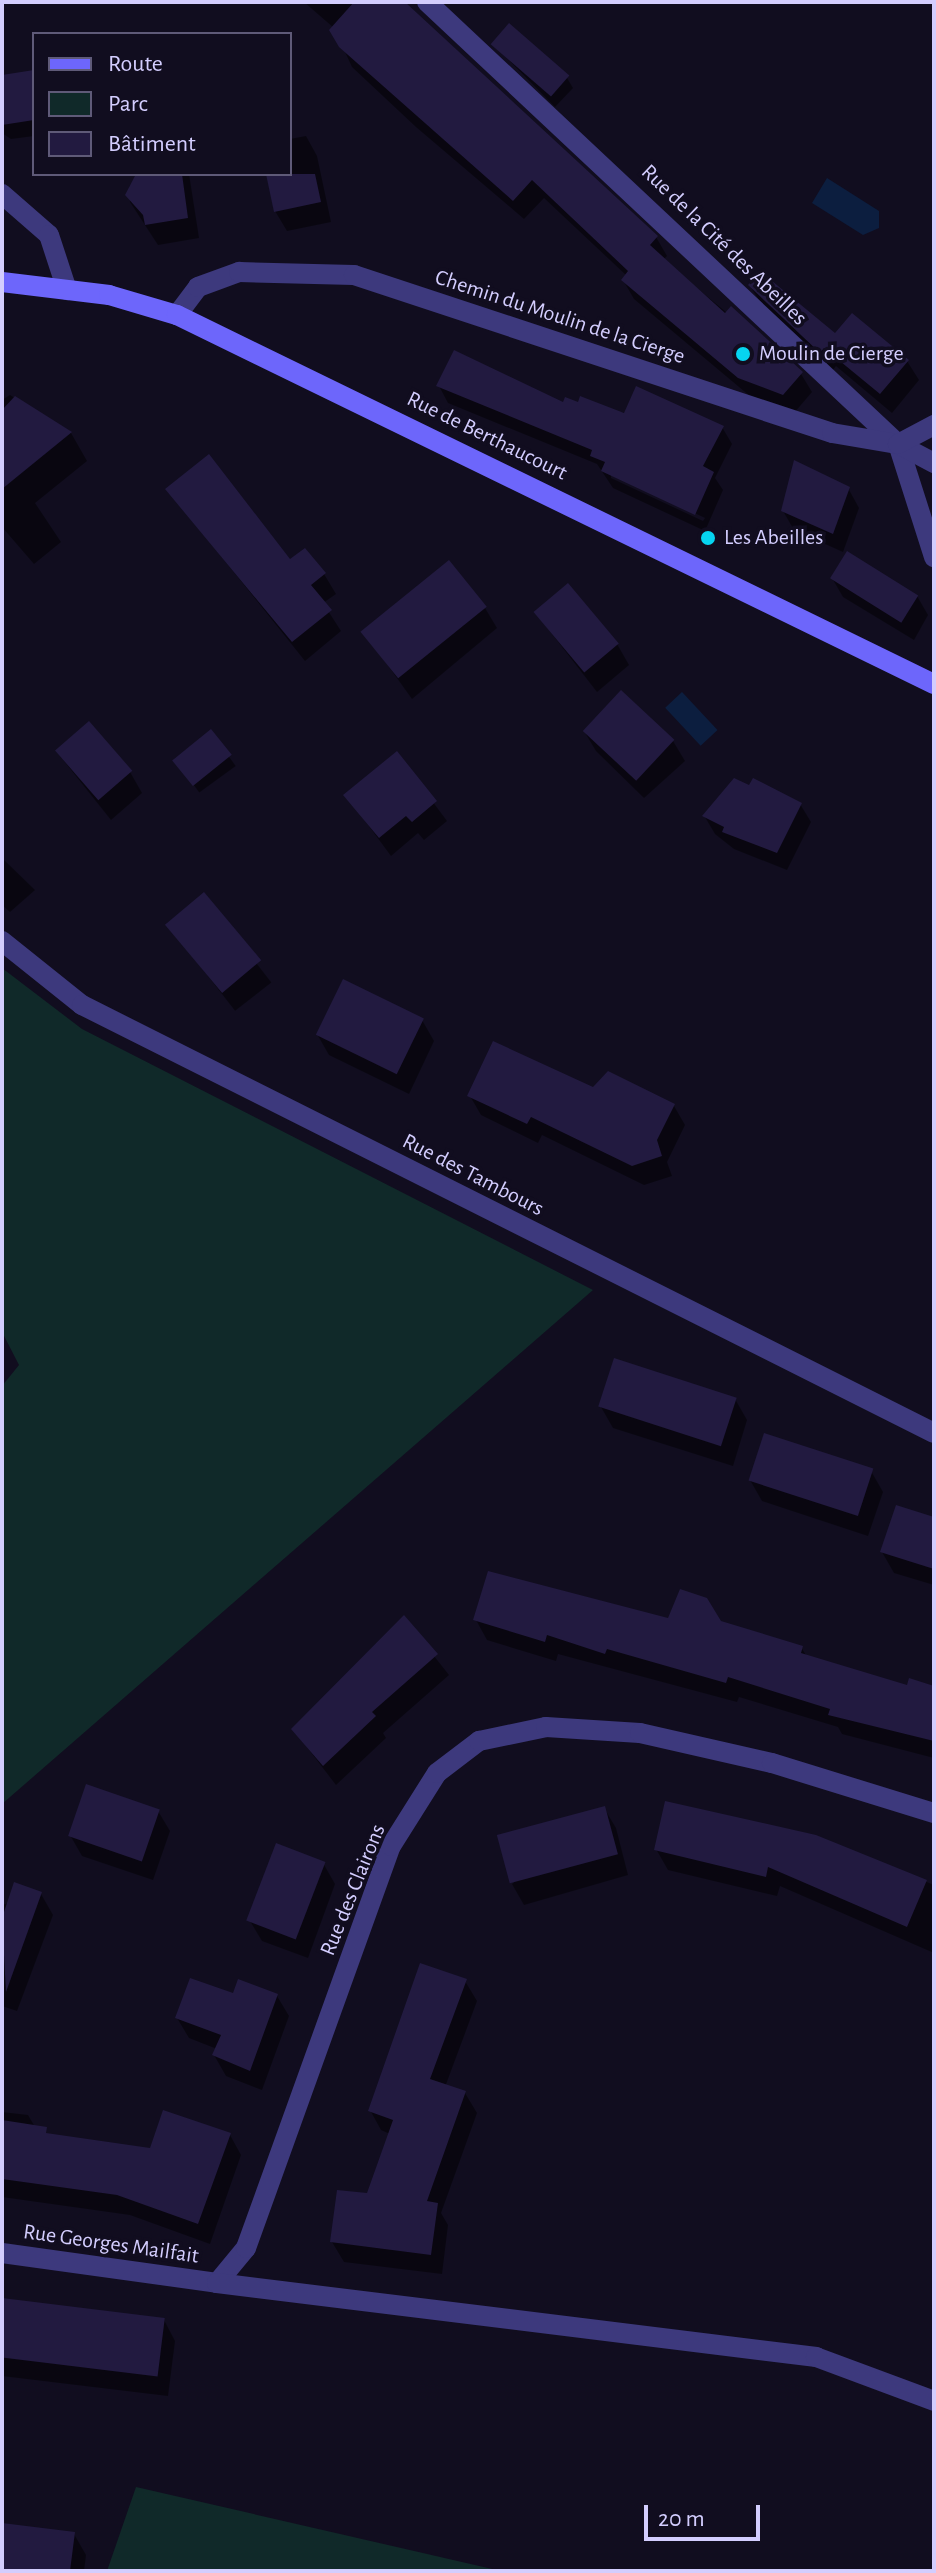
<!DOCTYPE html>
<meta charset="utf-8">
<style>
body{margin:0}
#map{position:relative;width:936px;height:2573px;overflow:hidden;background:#110d1f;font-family:"Alegreya Sans",sans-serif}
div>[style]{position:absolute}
.green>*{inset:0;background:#102929}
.water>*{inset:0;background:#0c1e3f;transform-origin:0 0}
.shadow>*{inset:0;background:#0007;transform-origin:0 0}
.building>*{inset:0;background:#221a40;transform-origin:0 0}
.minor>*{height:20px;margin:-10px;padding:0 10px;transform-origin:10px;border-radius:10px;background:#3d397d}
.secondary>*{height:20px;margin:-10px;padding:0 10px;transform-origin:10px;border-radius:10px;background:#6d66fb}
.dots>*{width:22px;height:22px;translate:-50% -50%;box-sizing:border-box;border:4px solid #110d1f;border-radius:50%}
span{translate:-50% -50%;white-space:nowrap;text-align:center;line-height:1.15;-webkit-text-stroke:7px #110d1f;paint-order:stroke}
.street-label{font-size:22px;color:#d3cdfe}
.poi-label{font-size:22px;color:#d3cdfe}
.left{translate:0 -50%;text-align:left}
.frame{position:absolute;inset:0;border:4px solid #d3cdfe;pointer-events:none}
.legend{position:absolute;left:32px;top:32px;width:260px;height:144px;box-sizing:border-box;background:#110d1f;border:2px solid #5f5a78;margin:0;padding:10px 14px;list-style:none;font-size:24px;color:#d3cdfe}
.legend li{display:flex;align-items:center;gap:16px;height:40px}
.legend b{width:40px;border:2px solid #5f5a78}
.scale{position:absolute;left:644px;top:2505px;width:116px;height:36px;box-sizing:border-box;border:4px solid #d3cdfe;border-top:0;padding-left:10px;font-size:24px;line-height:28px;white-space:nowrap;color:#d3cdfe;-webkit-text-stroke:6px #110d1f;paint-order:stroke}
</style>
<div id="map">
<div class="green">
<div style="clip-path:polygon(2px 968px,82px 1029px,593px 1290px,2px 1804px,2px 1386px,19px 1365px,2px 1332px)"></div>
<div style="clip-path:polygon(136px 2487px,501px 2571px,107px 2571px)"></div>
</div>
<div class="water">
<div style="clip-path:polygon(827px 178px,879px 211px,879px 228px,863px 235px,812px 203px)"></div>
<div style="left:682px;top:692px;width:52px;height:23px;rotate:47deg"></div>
</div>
<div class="shadow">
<div style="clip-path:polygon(304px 2px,399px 2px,656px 237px,667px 256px,663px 260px,801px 374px,812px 392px,794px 413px,751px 397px,634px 299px,623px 280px,627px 276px,544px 198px,524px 219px,416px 127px,352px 67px,334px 28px)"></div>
<div style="clip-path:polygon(493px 44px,567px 78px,573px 88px,555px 107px)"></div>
<div style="clip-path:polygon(34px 72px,34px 136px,11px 139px,2px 133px,2px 77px)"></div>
<div style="clip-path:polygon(306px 136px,317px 156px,331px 222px,287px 231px,275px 211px,268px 174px,290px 174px,290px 139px)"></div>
<div style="clip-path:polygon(139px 174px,189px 174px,199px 238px,158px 245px,130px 202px,129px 187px)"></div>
<div style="clip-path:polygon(750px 286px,836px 335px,907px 361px,919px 380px,892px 413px,836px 366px,832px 371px,762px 305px)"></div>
<div style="clip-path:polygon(evenodd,439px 386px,722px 427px,732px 444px,715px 478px,723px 490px,705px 531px,613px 488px,597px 464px,448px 403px,439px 386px,611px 473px,705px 518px,703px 521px,611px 478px,611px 473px)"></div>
<div style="clip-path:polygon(10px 395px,71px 433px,87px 461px,35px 503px,61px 542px,34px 564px,2px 527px,2px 400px)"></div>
<div style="clip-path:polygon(848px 488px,859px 508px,843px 552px,794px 530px,783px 511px)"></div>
<div style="clip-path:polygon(168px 490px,290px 562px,324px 574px,336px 594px,323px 603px,341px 631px,305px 661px)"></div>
<div style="clip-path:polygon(832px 578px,917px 596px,928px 615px,914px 640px,843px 597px)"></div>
<div style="clip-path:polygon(485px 608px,497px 628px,412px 699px,364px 632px)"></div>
<div style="clip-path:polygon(535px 612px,617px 644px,629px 665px,597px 692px)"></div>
<div style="clip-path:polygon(584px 731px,673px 741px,685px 761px,644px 798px,596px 751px)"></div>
<div style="left:211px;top:732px;width:42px;height:45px;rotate:54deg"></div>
<div style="clip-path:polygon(56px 751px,130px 772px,142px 793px,111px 820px)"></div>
<div style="clip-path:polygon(397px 754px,447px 821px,424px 840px,418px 833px,391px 856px,346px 795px)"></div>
<div style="clip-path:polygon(800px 804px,811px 822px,787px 870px,734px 849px,715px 834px,705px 817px)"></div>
<div style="clip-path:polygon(4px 860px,35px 890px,10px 912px,2px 905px)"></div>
<div style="left:203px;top:895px;width:111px;height:46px;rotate:52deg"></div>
<div style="clip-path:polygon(422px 1020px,434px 1041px,409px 1094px,329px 1055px,317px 1034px)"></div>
<div style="clip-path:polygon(593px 1090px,674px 1106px,685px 1125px,667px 1162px,672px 1176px,644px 1185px,542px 1135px,538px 1143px,481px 1115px,470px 1096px)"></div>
<div style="clip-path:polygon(735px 1399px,747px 1420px,733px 1466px,613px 1428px,601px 1407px)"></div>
<div style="clip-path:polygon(871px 1471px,883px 1492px,868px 1536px,762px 1501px,750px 1480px)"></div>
<div style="clip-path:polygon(934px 1519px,934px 1585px,894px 1573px,882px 1552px)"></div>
<div style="clip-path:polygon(404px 1618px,449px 1675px,383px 1733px,386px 1738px,336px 1785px,293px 1729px)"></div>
<div style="clip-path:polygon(476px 1620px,720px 1623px,801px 1647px,807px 1657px,908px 1688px,934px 1688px,934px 1758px,842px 1734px,838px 1727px,739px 1697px,737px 1702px,558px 1654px,556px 1661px,487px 1640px)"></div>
<div style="clip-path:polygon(604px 1808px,616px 1828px,628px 1875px,524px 1905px,512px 1884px)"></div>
<div style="clip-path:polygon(158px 1811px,170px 1831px,153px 1880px,82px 1856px,70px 1835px)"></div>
<div style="clip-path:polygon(816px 1837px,934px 1885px,934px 1953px,780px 1886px,777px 1896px,668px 1870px,656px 1849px)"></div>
<div style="clip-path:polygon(323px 1863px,335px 1884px,308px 1958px,262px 1941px,250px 1921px)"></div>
<div style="clip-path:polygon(41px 1894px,53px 1915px,17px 2011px,2px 2006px,2px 1905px)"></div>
<div style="clip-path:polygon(465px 1981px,477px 2001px,445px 2087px,465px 2093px,477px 2113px,441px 2213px,448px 2225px,442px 2274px,344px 2262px,332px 2242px,368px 2196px,390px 2134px,381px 2130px,370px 2110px)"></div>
<div style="clip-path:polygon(234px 1996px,277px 1996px,289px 2016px,262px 2090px,226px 2076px,214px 2055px,217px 2049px,189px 2038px,177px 2018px)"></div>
<div style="clip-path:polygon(2px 2112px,28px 2115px,35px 2127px,49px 2136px,151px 2150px,230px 2135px,241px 2155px,210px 2244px,130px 2215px,2px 2197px)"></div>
<div style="clip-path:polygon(2px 2300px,164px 2320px,175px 2341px,168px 2396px,2px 2376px)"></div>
<div style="clip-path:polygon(2px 2526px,74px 2534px,86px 2555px,84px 2571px,2px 2571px)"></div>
</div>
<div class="building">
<div style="clip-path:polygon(354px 2px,405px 2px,658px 236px,650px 245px,725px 313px,731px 306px,803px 372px,783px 395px,738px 378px,621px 280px,628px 271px,532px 180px,513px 201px,339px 47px,329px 30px)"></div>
<div style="left:509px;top:23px;width:80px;height:28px;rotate:41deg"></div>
<div style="clip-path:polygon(34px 70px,34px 120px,2px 125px,2px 75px)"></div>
<div style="clip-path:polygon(136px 174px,182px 174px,188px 218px,145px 225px,143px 215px,125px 195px)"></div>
<div style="clip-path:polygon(266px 174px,315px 174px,321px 202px,274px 212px)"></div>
<div style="clip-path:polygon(760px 271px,835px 333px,852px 313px,909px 360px,880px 394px,824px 348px,820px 353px,748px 285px)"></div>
<div style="clip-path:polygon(454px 350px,563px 402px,565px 397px,578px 402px,580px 396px,624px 413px,636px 386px,724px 426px,703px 466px,714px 472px,695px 515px,601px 471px,605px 462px,590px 456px,592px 450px,436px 386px)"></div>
<div style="clip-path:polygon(15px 396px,72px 432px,2px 489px,2px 410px)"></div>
<div style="clip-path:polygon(209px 454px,290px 559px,305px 548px,326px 573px,311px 585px,332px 610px,292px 642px,165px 489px)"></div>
<div style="clip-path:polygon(794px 460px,850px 487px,833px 534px,781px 511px)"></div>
<div style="left:847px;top:551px;width:84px;height:32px;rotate:32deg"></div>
<div style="left:449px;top:560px;width:60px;height:114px;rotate:51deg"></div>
<div style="left:568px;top:583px;width:79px;height:45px;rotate:50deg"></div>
<div style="left:621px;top:690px;width:73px;height:56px;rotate:43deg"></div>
<div style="left:89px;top:721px;width:66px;height:45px;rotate:49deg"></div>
<div style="left:211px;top:729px;width:33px;height:50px;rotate:51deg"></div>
<div style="clip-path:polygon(397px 751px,437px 801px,412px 822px,406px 816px,379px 838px,343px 795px)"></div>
<div style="clip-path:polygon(734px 778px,749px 785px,753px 778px,802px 803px,777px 853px,722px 832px,724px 827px,702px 816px)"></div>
<div style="left:204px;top:892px;width:89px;height:51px;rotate:50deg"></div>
<div style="left:343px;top:979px;width:90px;height:62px;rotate:26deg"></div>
<div style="clip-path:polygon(493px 1041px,593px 1087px,608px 1071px,675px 1104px,657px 1140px,662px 1156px,632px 1166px,531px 1117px,527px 1124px,467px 1096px)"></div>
<div style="left:614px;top:1358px;width:129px;height:51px;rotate:18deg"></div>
<div style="left:764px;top:1433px;width:115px;height:50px;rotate:18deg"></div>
<div style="clip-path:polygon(896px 1505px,934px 1517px,934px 1569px,880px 1552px)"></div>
<div style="clip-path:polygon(488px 1571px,668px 1618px,680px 1589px,707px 1598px,721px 1621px,803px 1646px,801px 1653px,907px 1685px,909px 1678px,934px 1686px,934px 1741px,828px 1715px,830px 1709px,728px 1677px,726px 1683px,607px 1649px,605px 1654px,547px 1635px,545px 1642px,473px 1620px)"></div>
<div style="clip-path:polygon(404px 1615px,438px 1654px,372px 1712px,376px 1716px,323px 1766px,291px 1729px)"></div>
<div style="left:86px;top:1784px;width:78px;height:55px;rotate:19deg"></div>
<div style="clip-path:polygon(665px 1801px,816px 1835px,927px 1880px,907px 1927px,768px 1867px,766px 1877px,654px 1850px)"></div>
<div style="left:605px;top:1806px;width:50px;height:112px;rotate:75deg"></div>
<div style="left:276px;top:1843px;width:53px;height:83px;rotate:21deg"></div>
<div style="clip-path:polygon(14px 1882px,42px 1892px,6px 1992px,2px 1918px)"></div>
<div style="clip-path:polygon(420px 1963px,467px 1979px,430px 2079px,466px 2091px,427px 2201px,438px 2203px,431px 2255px,330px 2242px,337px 2190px,367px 2193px,393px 2120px,368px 2111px)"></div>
<div style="clip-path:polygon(190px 1978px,233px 1993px,238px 1979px,278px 1994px,250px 2071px,212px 2055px,221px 2035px,175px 2018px)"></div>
<div style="clip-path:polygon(163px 2110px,231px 2133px,198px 2224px,117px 2195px,2px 2179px,2px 2120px,47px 2127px,46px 2133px,150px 2148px)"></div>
<div style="left:2px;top:2298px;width:164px;height:59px;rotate:7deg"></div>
<div style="clip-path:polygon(2px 2523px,75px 2532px,70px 2571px,2px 2571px)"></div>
</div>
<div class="minor">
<div style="left:427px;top:2px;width:646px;rotate:43.18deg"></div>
<div style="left:898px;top:444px;width:119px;rotate:72.3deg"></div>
<div style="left:2px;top:194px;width:62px;rotate:41.1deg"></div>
<div style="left:49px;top:235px;width:58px;rotate:71.9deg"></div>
<div style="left:177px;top:315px;width:35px;rotate:-53deg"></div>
<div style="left:198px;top:287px;width:44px;rotate:-20.1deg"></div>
<div style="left:239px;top:272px;width:115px;rotate:1.5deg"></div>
<div style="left:354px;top:275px;width:503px;rotate:18.29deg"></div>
<div style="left:832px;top:433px;width:67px;rotate:9.5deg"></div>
<div style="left:898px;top:444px;width:41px;rotate:27.8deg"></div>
<div style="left:898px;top:444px;width:41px;rotate:-27.8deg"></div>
<div style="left:2px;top:941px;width:102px;rotate:38.7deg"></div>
<div style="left:82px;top:1005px;width:953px;rotate:26.67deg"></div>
<div style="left:2px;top:2253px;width:217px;rotate:7.9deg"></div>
<div style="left:217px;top:2283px;width:45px;rotate:-50.4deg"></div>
<div style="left:246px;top:2248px;width:427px;rotate:-70.2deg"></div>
<div style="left:391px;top:1846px;width:86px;rotate:-57.8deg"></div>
<div style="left:437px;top:1773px;width:53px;rotate:-37.3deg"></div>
<div style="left:479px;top:1741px;width:68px;rotate:-11.8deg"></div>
<div style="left:546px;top:1727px;width:94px;rotate:3.7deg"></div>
<div style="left:640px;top:1733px;width:135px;rotate:12.8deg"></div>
<div style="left:772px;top:1763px;width:170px;rotate:17.2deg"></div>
<div style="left:217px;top:2283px;width:604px;rotate:7.04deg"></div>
<div style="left:816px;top:2357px;width:126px;rotate:20.4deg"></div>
</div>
<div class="secondary">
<div style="left:2px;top:282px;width:108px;rotate:6.9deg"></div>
<div style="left:109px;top:295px;width:71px;rotate:16.4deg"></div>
<div style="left:177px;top:315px;width:842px;rotate:25.99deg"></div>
</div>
<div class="dots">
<div style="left:743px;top:354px;background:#06d4f0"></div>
<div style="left:708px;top:538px;background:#06d4f0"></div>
</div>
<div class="street-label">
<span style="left:724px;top:245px;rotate:44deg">Rue de la Cité des Abeilles</span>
<span style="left:560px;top:317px;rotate:18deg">Chemin du Moulin de la Cierge</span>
<span style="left:487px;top:436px;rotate:26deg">Rue de Berthaucourt</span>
<span style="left:473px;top:1175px;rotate:27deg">Rue des Tambours</span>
<span style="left:353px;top:1890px;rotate:-68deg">Rue des Clairons</span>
<span style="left:111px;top:2244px;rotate:8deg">Rue Georges Mailfait</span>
</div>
<div class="poi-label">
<span class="left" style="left:759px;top:354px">Moulin de Cierge</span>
<span class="left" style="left:724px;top:538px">Les Abeilles</span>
</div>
<div class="frame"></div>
<ul class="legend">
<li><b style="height:10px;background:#6d66fb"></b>Route</li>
<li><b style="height:22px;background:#102929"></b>Parc</li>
<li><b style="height:22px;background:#221a40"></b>Bâtiment</li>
</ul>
<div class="scale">20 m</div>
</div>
